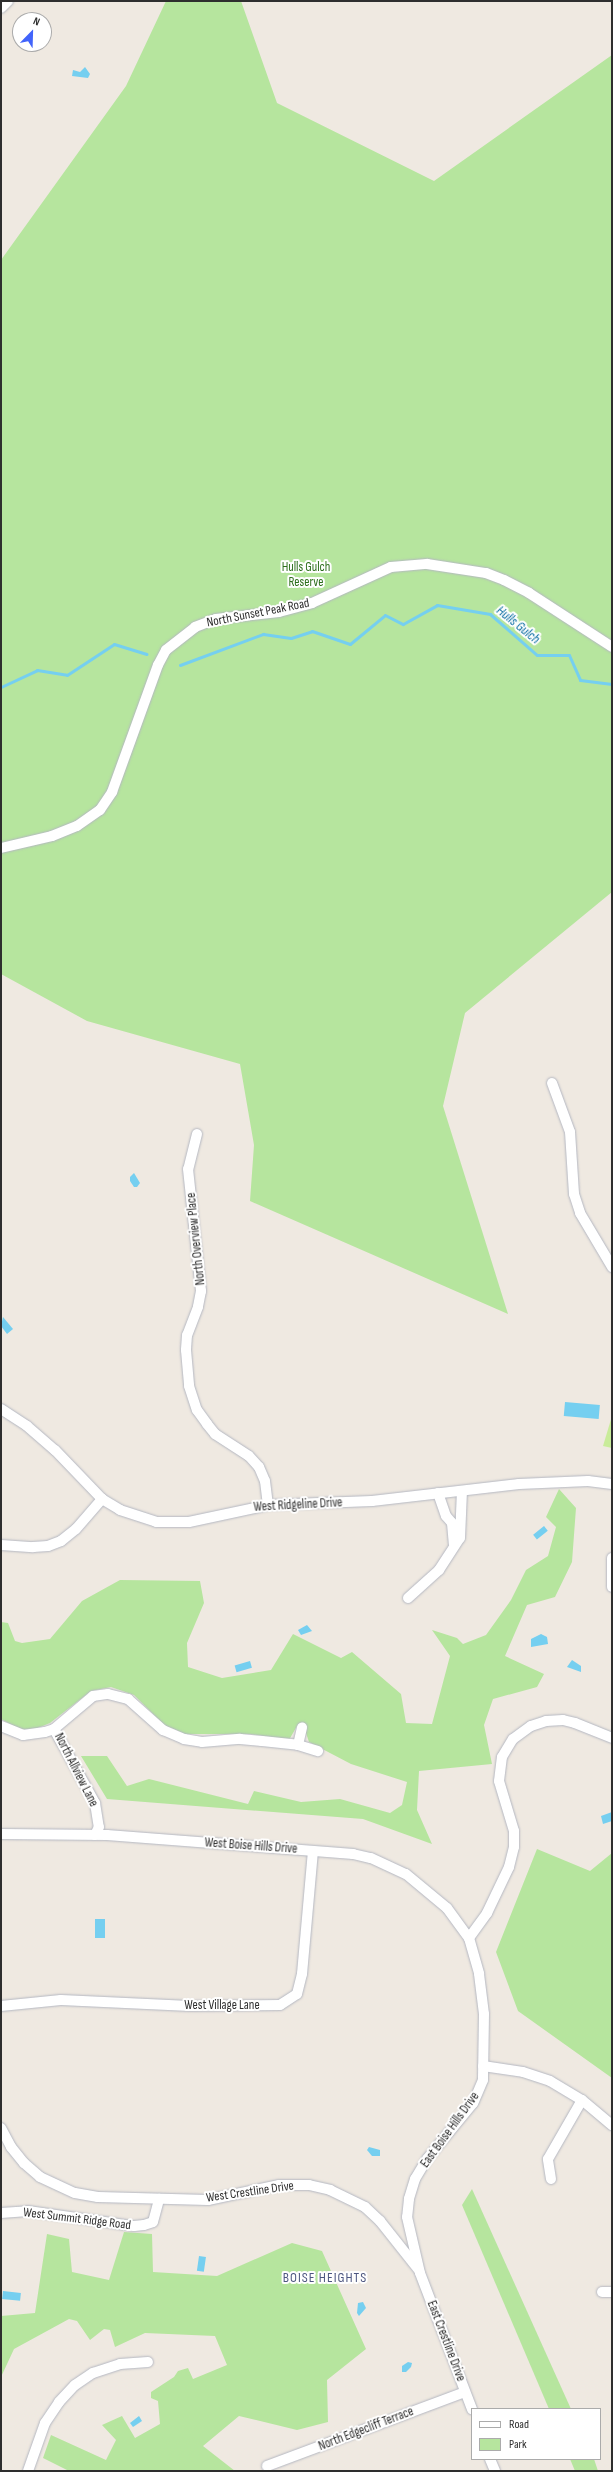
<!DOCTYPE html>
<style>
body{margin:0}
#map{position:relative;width:613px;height:2472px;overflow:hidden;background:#efe9e1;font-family:"Sofia Sans Condensed",sans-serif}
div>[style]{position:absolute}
.green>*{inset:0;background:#b6e59e}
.pitch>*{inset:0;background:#c9ec9a}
.water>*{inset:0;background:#75cff0;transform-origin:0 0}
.stream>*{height:3px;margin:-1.5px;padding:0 1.5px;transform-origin:1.5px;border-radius:1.5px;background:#75cff0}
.roads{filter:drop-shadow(0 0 1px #b4b7c1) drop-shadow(0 0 1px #b4b7c1)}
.street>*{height:10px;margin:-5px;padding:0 5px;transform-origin:5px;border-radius:5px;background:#fff}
span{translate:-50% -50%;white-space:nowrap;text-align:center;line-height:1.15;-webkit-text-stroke:4px #fff;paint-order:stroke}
.park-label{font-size:13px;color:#2c6e1b}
.street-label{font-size:13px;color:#2e2e2e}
.water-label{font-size:14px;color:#0d6fa3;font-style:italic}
.neighbourhood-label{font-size:14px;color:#4d5680;letter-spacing:1px}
.frame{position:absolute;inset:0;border:2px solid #2e2e2e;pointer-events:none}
.legend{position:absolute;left:471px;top:2408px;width:130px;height:52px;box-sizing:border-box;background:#fff;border:1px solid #ababab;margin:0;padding:5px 7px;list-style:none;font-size:12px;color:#2e2e2e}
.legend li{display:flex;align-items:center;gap:8px;height:20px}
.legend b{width:20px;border:1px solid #ababab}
.north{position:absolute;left:12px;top:12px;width:40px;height:40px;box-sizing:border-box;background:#fff;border:1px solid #ababab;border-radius:50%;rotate:23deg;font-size:11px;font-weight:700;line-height:16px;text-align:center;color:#2e2e2e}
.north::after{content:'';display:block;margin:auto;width:14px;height:18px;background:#4264fb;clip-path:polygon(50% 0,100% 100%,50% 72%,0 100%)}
</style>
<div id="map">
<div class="green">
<div style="clip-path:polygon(166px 1px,241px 1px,277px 103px,434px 181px,612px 55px,612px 892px,465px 1013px,443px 1106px,508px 1314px,250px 1201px,254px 1145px,240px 1064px,87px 1021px,1px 974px,1px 260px,126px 86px)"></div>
<div style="clip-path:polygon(559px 1489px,576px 1508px,572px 1562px,555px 1597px,527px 1605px,505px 1656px,544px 1674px,537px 1687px,493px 1699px,484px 1725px,492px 1764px,419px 1771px,417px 1810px,432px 1844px,363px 1819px,107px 1799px,81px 1756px,107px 1756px,127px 1786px,149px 1779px,248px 1804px,254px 1791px,301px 1802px,340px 1799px,390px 1813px,402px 1805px,407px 1782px,351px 1764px,309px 1742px,304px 1727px,297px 1726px,289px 1740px,250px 1734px,185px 1734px,164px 1725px,134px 1695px,111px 1687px,91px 1691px,50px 1723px,33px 1730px,19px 1729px,1px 1719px,1px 1622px,8px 1623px,15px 1641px,22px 1643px,50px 1639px,82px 1601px,120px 1580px,200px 1581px,204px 1603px,187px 1643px,188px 1667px,222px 1678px,271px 1670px,293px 1634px,341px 1658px,352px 1652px,401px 1694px,406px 1723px,432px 1724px,450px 1656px,432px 1630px,457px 1638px,463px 1644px,486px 1635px,511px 1600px,526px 1570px,548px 1556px,556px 1527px,546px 1517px)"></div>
<div style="clip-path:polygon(537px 1849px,590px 1871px,612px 1853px,612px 2078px,518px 2011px,496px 1952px)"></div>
<div style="clip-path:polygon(472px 2189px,571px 2409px,549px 2409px,462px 2205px)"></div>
<div style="clip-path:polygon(124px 2232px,152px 2234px,153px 2272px,217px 2276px,292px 2243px,322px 2251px,366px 2349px,327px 2380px,328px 2422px,297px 2430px,239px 2416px,203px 2446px,235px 2471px,69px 2471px,43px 2458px,51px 2435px,106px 2460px,116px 2440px,102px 2425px,122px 2416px,135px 2438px,160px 2424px,158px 2401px,151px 2398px,151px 2392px,174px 2377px,178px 2371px,188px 2368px,193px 2379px,227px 2365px,215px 2336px,145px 2333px,115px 2347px,110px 2330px,104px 2329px,90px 2340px,77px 2321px,69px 2319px,14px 2349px,1px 2377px,1px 2316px,35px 2313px,47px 2234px,69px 2239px,72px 2272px,109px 2280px)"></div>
<div style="clip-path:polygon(570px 2459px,594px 2459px,598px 2471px,575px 2471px)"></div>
</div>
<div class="pitch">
<div style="clip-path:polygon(612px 1416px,612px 1448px,603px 1446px)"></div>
</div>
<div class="water">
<div style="clip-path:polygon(85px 67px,90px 74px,88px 78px,72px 76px,73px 70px,80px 72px)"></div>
<div style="clip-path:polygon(134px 1173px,140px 1183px,137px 1187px,134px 1187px,130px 1181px,130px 1177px)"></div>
<div style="clip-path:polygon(3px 1317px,13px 1329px,7px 1334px,1px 1326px)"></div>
<div style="left:565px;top:1402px;width:35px;height:14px;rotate:5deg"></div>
<div style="left:544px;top:1526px;width:6px;height:14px;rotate:51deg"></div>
<div style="clip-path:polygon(307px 1625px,312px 1631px,301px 1635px,298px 1630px)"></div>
<div style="clip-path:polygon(541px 1634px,547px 1637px,548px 1644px,531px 1647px,531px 1639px)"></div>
<div style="clip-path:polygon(572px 1660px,581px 1666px,581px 1672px,567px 1667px)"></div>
<div style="left:250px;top:1661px;width:7px;height:16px;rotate:74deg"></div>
<div style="clip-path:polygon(612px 1812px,612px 1821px,603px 1824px,601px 1816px)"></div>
<div style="left:95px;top:1919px;width:10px;height:19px"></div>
<div style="clip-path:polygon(369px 2147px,380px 2150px,380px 2156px,372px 2156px,367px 2150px)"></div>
<div style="left:199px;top:2256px;width:7px;height:15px;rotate:8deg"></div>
<div style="left:3px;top:2291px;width:18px;height:8px;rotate:6deg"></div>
<div style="clip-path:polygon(363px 2302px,366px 2308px,359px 2316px,357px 2313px,358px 2303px)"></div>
<div style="clip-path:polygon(408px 2362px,412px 2363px,411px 2367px,406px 2372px,402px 2372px,402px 2366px)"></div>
<div style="clip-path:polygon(139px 2416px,142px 2421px,133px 2427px,130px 2423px)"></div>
</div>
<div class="stream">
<div style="left:180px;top:665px;width:89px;rotate:-20.5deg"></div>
<div style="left:263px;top:634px;width:28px;rotate:8deg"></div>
<div style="left:291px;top:638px;width:22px;rotate:-18deg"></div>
<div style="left:312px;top:631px;width:40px;rotate:18.9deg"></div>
<div style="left:350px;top:644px;width:45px;rotate:-39.6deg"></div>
<div style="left:385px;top:615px;width:20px;rotate:27deg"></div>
<div style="left:403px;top:624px;width:39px;rotate:-29deg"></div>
<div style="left:437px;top:605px;width:54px;rotate:9.6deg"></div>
<div style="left:490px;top:614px;width:62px;rotate:41.1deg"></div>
<div style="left:537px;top:655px;width:32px"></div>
<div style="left:569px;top:655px;width:27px;rotate:66deg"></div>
<div style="left:580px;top:680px;width:32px;rotate:7deg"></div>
<div style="left:1px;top:687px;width:40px;rotate:-25deg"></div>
<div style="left:37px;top:670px;width:30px;rotate:9deg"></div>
<div style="left:67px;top:675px;width:56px;rotate:-33.4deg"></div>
<div style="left:114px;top:644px;width:34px;rotate:17deg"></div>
</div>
<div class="roads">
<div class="street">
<div style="left:1px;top:8px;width:10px;rotate:-45deg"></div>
<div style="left:1px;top:848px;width:52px;rotate:-13.2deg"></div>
<div style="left:52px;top:836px;width:27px;rotate:-22deg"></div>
<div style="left:77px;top:826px;width:28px;rotate:-35deg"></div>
<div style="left:100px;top:810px;width:22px;rotate:-56deg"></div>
<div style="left:112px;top:792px;width:135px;rotate:-70.1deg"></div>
<div style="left:158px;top:665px;width:17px;rotate:-62deg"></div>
<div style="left:166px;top:650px;width:37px;rotate:-38deg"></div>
<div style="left:195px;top:627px;width:22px;rotate:-21deg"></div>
<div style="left:216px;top:619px;width:63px;rotate:-6.3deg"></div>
<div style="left:279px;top:612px;width:34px;rotate:-15deg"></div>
<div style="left:312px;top:603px;width:87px;rotate:-24.5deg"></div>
<div style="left:391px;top:567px;width:36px;rotate:-5deg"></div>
<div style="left:427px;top:564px;width:60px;rotate:8.7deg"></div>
<div style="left:486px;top:573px;width:19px;rotate:21deg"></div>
<div style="left:504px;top:580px;width:28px;rotate:27deg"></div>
<div style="left:529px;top:593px;width:99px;rotate:33deg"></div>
<div style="left:552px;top:1083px;width:52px;rotate:69.8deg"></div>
<div style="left:570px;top:1132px;width:62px;rotate:86.3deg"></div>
<div style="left:574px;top:1194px;width:20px;rotate:72deg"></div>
<div style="left:580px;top:1213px;width:63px;rotate:59.3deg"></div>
<div style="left:197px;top:1134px;width:36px;rotate:104deg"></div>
<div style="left:188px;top:1169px;width:123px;rotate:83.9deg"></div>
<div style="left:201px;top:1291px;width:16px;rotate:101deg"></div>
<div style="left:198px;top:1307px;width:30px;rotate:111deg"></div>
<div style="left:187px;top:1335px;width:15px;rotate:94deg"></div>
<div style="left:186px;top:1350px;width:36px;rotate:85deg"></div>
<div style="left:189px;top:1386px;width:25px;rotate:72deg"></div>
<div style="left:197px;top:1410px;width:17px;rotate:54deg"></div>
<div style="left:207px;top:1424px;width:13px;rotate:51deg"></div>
<div style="left:215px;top:1434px;width:40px;rotate:32.9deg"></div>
<div style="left:249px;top:1456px;width:15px;rotate:48deg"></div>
<div style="left:259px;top:1467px;width:15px;rotate:67deg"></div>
<div style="left:265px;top:1481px;width:24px;rotate:83deg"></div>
<div style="left:1px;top:1409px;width:31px;rotate:33deg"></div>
<div style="left:27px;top:1426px;width:37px;rotate:41deg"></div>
<div style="left:55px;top:1450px;width:68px;rotate:46.2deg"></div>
<div style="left:102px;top:1499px;width:21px;rotate:31deg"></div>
<div style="left:120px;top:1510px;width:38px;rotate:18deg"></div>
<div style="left:156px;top:1522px;width:33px"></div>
<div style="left:189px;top:1522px;width:81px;rotate:-12.1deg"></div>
<div style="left:268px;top:1505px;width:104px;rotate:-2.2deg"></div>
<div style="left:372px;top:1501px;width:148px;rotate:-6.6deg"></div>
<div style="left:519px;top:1484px;width:69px;rotate:-2.5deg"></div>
<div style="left:588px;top:1481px;width:24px;rotate:7deg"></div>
<div style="left:438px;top:1493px;width:24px;rotate:71deg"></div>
<div style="left:446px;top:1516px;width:9px;rotate:49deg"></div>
<div style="left:452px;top:1523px;width:21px;rotate:85deg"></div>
<div style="left:1px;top:1545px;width:32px;rotate:4deg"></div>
<div style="left:33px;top:1547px;width:15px;rotate:-4deg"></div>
<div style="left:48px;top:1546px;width:14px;rotate:-21deg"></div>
<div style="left:61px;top:1541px;width:19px;rotate:-39deg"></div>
<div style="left:76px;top:1529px;width:40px;rotate:-49deg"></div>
<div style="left:612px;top:1558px;width:29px;rotate:90deg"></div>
<div style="left:408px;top:1598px;width:42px;rotate:-42.1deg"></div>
<div style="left:439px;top:1570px;width:38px;rotate:-57deg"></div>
<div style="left:460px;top:1538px;width:47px;rotate:-87.6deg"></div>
<div style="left:1px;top:1726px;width:24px;rotate:22deg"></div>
<div style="left:23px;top:1735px;width:22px;rotate:-8deg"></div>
<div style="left:45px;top:1732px;width:9px;rotate:-18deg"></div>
<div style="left:54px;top:1729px;width:51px;rotate:-40.2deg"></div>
<div style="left:93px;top:1696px;width:15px;rotate:-8deg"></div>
<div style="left:108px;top:1694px;width:21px;rotate:14deg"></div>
<div style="left:128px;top:1699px;width:47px;rotate:41.5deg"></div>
<div style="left:163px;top:1730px;width:23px;rotate:23deg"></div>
<div style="left:184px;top:1739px;width:18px;rotate:9deg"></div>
<div style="left:202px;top:1742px;width:38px;rotate:-5deg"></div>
<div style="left:240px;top:1739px;width:22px;rotate:5deg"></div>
<div style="left:262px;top:1741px;width:36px;rotate:6deg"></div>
<div style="left:298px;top:1745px;width:21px;rotate:17deg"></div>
<div style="left:54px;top:1729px;width:85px;rotate:61deg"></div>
<div style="left:95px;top:1803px;width:24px;rotate:81deg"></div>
<div style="left:99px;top:1827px;width:9px;rotate:117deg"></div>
<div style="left:298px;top:1745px;width:18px;rotate:-77deg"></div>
<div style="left:1px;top:1834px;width:106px;rotate:0.5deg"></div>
<div style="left:107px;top:1835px;width:247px;rotate:4.4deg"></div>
<div style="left:353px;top:1854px;width:18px;rotate:13deg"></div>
<div style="left:371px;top:1858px;width:38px;rotate:25deg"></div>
<div style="left:406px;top:1874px;width:53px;rotate:39.7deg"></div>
<div style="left:447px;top:1908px;width:37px;rotate:54deg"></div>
<div style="left:469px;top:1938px;width:37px;rotate:74deg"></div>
<div style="left:479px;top:1974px;width:40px;rotate:82.9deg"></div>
<div style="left:484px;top:2014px;width:66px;rotate:90.9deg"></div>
<div style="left:483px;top:2080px;width:25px;rotate:113deg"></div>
<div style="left:473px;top:2103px;width:72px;rotate:129.4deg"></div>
<div style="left:427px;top:2159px;width:23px;rotate:121deg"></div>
<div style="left:415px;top:2179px;width:21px;rotate:107deg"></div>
<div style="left:409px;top:2199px;width:18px;rotate:96deg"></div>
<div style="left:407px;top:2217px;width:57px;rotate:76.9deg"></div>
<div style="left:420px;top:2273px;width:146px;rotate:69.1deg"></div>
<div style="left:469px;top:1938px;width:31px;rotate:-54deg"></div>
<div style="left:487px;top:1913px;width:51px;rotate:-64.4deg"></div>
<div style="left:509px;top:1867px;width:21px;rotate:-76deg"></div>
<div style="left:514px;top:1847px;width:16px;rotate:-90deg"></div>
<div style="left:514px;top:1831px;width:52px;rotate:-106.7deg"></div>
<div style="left:499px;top:1781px;width:24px;rotate:-83deg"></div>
<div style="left:502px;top:1757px;width:21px;rotate:-59deg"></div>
<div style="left:513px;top:1739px;width:22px;rotate:-36deg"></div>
<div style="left:531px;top:1726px;width:16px;rotate:-18deg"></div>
<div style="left:546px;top:1721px;width:17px;rotate:-3deg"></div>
<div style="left:563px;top:1720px;width:12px;rotate:14deg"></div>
<div style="left:575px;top:1723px;width:40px;rotate:22deg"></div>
<div style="left:1px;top:2006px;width:60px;rotate:-5.7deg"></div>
<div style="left:61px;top:2000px;width:129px;rotate:2.7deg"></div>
<div style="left:190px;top:2006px;width:90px;rotate:-0.6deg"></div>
<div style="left:280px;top:2005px;width:20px;rotate:-33deg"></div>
<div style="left:297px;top:1994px;width:21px;rotate:-76deg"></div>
<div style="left:302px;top:1974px;width:123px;rotate:-84.9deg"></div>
<div style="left:483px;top:2066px;width:40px;rotate:8.5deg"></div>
<div style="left:523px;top:2072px;width:28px;rotate:18deg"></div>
<div style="left:550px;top:2081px;width:37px;rotate:31deg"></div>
<div style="left:582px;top:2100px;width:39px;rotate:40deg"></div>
<div style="left:1px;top:2128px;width:21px;rotate:62deg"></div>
<div style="left:11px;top:2147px;width:21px;rotate:51deg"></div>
<div style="left:24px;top:2163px;width:21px;rotate:41deg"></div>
<div style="left:40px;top:2177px;width:38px;rotate:25deg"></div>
<div style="left:75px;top:2193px;width:23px;rotate:10deg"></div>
<div style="left:98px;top:2197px;width:110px;rotate:1.6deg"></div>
<div style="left:208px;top:2200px;width:73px;rotate:-11.9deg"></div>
<div style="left:279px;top:2185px;width:30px"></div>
<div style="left:309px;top:2185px;width:22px;rotate:13deg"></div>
<div style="left:330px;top:2190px;width:39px;rotate:26deg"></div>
<div style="left:365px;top:2207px;width:21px;rotate:43deg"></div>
<div style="left:380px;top:2221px;width:61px;rotate:51.6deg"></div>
<div style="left:551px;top:2179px;width:20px;rotate:-99deg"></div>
<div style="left:548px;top:2159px;width:68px;rotate:-60deg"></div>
<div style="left:1px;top:2213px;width:27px;rotate:-4deg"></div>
<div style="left:28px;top:2211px;width:107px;rotate:8.1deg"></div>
<div style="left:134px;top:2226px;width:10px;rotate:-6deg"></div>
<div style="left:144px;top:2225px;width:9px;rotate:-18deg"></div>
<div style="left:153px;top:2222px;width:24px;rotate:-75deg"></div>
<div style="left:602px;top:2292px;width:10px"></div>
<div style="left:490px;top:2459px;width:13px;rotate:67deg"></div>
<div style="left:267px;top:2466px;width:211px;rotate:-20.5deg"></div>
<div style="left:28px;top:2471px;width:51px;rotate:-70.5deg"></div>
<div style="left:45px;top:2423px;width:25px;rotate:-56deg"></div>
<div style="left:59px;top:2402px;width:23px;rotate:-47deg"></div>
<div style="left:75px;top:2385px;width:22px;rotate:-34deg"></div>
<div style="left:93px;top:2373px;width:28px;rotate:-18deg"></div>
<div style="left:120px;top:2364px;width:28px;rotate:-4deg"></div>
</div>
</div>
<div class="park-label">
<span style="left:306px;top:575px">Hulls Gulch<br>Reserve</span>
</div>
<div class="street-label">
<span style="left:258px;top:613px;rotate:-11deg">North Sunset Peak Road</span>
<span style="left:196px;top:1239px;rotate:-96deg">North Overview Place</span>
<span style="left:298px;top:1505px;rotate:-3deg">West Ridgeline Drive</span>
<span style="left:76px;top:1770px;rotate:63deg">North Allview Lane</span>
<span style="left:251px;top:1846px;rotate:4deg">West Boise Hills Drive</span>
<span style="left:222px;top:2005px">West Village Lane</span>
<span style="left:450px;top:2130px;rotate:-54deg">East Boise Hills Drive</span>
<span style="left:250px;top:2192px;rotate:-8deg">West Crestline Drive</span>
<span style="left:77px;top:2219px;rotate:7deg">West Summit Ridge Road</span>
<span style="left:446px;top:2341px;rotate:69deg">East Crestline Drive</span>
<span style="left:366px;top:2429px;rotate:-21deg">North Edgecliff Terrace</span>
</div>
<div class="water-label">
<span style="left:518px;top:625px;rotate:39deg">Hulls Gulch</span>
</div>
<div class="neighbourhood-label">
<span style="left:325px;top:2278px">BOISE HEIGHTS</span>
</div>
<div class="frame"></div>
<ul class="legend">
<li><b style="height:5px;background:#fff"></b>Road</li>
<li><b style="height:11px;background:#b6e59e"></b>Park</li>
</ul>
<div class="north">N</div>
</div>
